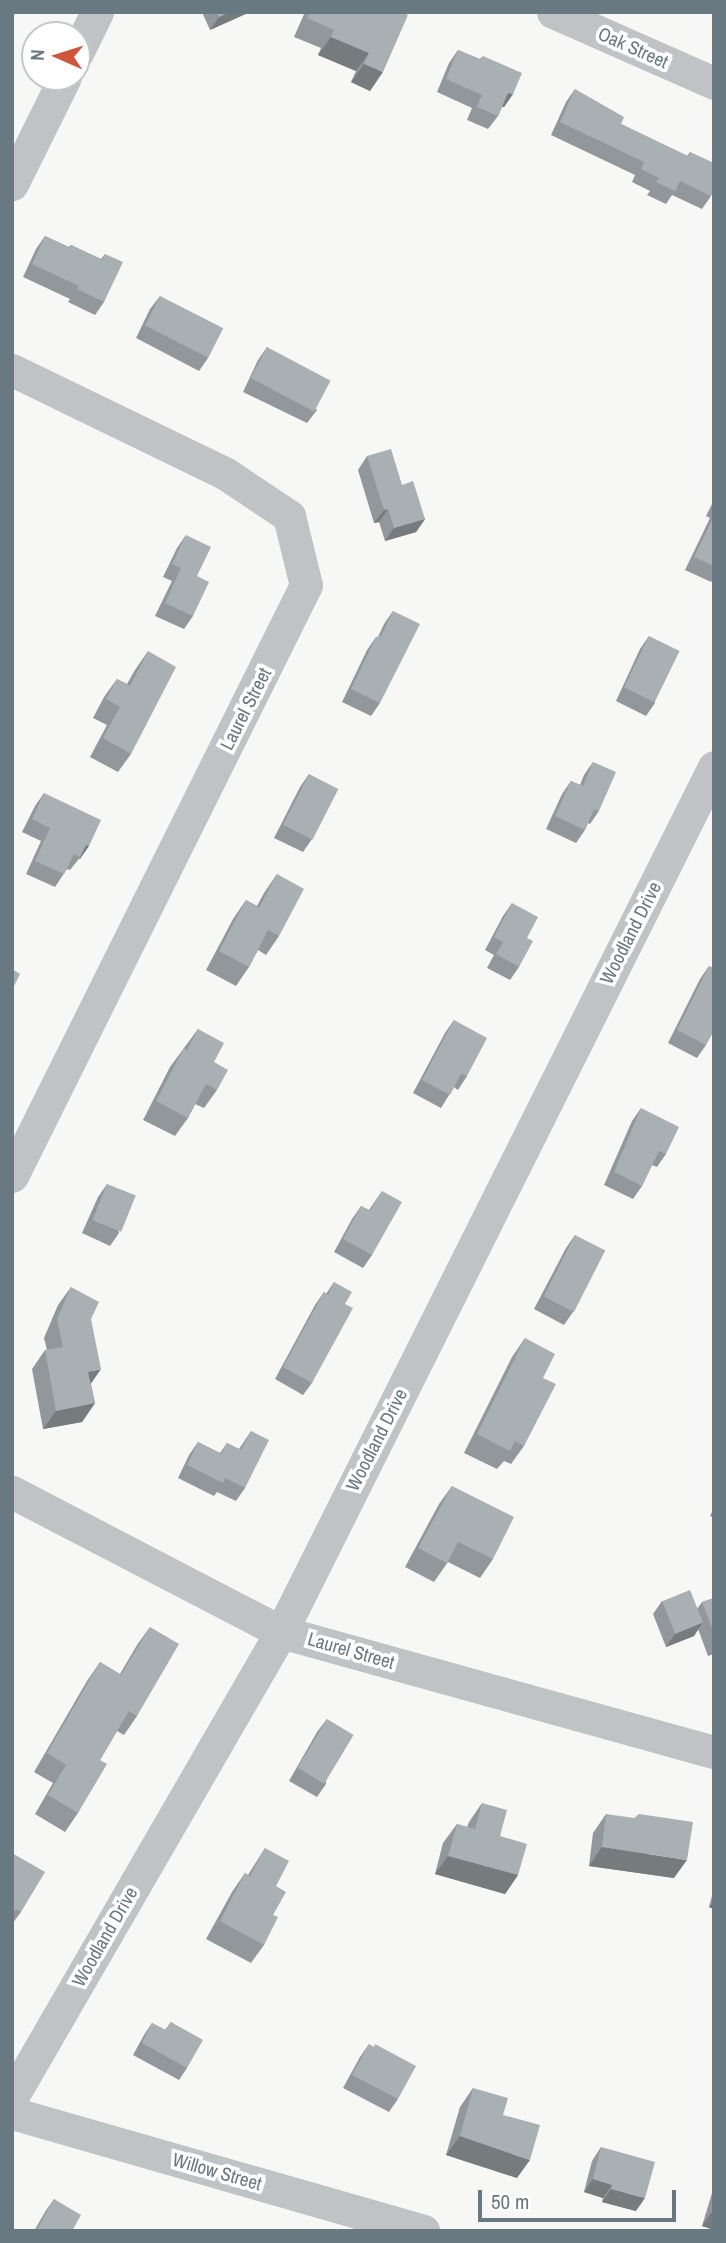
<!DOCTYPE html>
<style>
body{margin:0}
#map{position:relative;width:726px;height:2243px;overflow:hidden;background:#f7f7f5;font-family:"Archivo Narrow",sans-serif}
div>[style]{position:absolute}
.minor>*{height:33px;margin:-16.5px;padding:0 16.5px;transform-origin:16.5px;border-radius:16.5px;background:#bfc3c6}
.wall>*{inset:0;background:#91979b}
.shaded-wall>*{inset:0;background:#767b7e}
.building>*{inset:0;background:#a9b0b4;transform-origin:0 0}
span{translate:-50% -50%;white-space:nowrap;text-align:center;line-height:1.15;-webkit-text-stroke:7px #fff;paint-order:stroke}
.street-label{font-size:19px;color:#697982}
.frame{position:absolute;inset:0;border:14px solid #697982;pointer-events:none}
.north{position:absolute;left:21px;top:21px;width:70px;height:70px;box-sizing:border-box;background:#fff;border:2px solid #c3c9cd;border-radius:50%;rotate:273deg;font-size:19px;font-weight:700;line-height:28px;text-align:center;color:#697982}
.north::after{content:'';display:block;margin:auto;width:24px;height:32px;background:#cf553c;clip-path:polygon(50% 0,100% 100%,50% 72%,0 100%)}
.scale{position:absolute;left:478px;top:2190px;width:198px;height:32px;box-sizing:border-box;border:4px solid #697982;border-top:0;padding-left:9px;font-size:21px;line-height:24px;white-space:nowrap;color:#697982;-webkit-text-stroke:5px #fff;paint-order:stroke}
</style>
<div id="map">
<div class="minor">
<div style="left:553px;top:12px;width:176px;rotate:23.8deg"></div>
<div style="left:77px;top:53px;width:46px;rotate:-64deg"></div>
<div style="left:12px;top:184px;width:119px;rotate:-63.6deg"></div>
<div style="left:12px;top:370px;width:238px;rotate:25.9deg"></div>
<div style="left:226px;top:474px;width:76px;rotate:33.7deg"></div>
<div style="left:289px;top:516px;width:71px;rotate:76.2deg"></div>
<div style="left:306px;top:585px;width:660px;rotate:116.45deg"></div>
<div style="left:12px;top:1492px;width:303px;rotate:27.5deg"></div>
<div style="left:281px;top:1632px;width:449px;rotate:15.5deg"></div>
<div style="left:12px;top:2097px;width:537px;rotate:-59.95deg"></div>
<div style="left:281px;top:1632px;width:967px;rotate:-63.41deg"></div>
<div style="left:12px;top:2113px;width:428px;rotate:16deg"></div>
</div>
<div class="wall">
<div style="clip-path:polygon(202px 12px,250px 12px,210px 30px)"></div>
<div style="clip-path:polygon(305px 12px,401px 12px,370px 91px,351px 82px,356px 71px,318px 55px,321px 48px,294px 37px)"></div>
<div style="clip-path:polygon(458px 50px,480px 59px,483px 56px,513px 94px,504px 107px,502px 107px,498px 116px,488px 129px,467px 120px,472px 108px,437px 92px,449px 63px)"></div>
<div style="clip-path:polygon(575px 89px,621px 124px,687px 156px,690px 152px,711px 196px,702px 209px,672px 195px,666px 204px,647px 195px,650px 191px,632px 182px,635px 175px,551px 135px,566px 102px)"></div>
<div style="clip-path:polygon(45px 236px,69px 247px,71px 245px,101px 259px,105px 254px,104px 302px,95px 315px,68px 302px,70px 299px,23px 277px,36px 249px)"></div>
<div style="clip-path:polygon(160px 296px,208px 358px,199px 371px,136px 338px,150px 309px)"></div>
<div style="clip-path:polygon(267px 347px,317px 410px,307px 423px,243px 392px,258px 360px)"></div>
<div style="clip-path:polygon(367px 456px,402px 485px,425px 519px,416px 532px,385px 541px,379px 522px,374px 523px,358px 470px)"></div>
<div style="clip-path:polygon(714px 500px,714px 578px,711px 582px,685px 570px,710px 518px,706px 516px)"></div>
<div style="clip-path:polygon(186px 535px,193px 616px,184px 629px,155px 616px,172px 581px,163px 577px,177px 548px)"></div>
<div style="clip-path:polygon(393px 611px,380px 703px,371px 716px,342px 702px,367px 650px,376px 637px,378px 637px,384px 624px)"></div>
<div style="clip-path:polygon(649px 636px,655px 703px,646px 716px,616px 701px,640px 649px)"></div>
<div style="clip-path:polygon(148px 651px,131px 754px,118px 772px,90px 757px,107px 725px,93px 718px,104px 697px,117px 679px,127px 684px,135px 670px)"></div>
<div style="clip-path:polygon(593px 762px,599px 811px,590px 824px,588px 823px,585px 830px,576px 843px,546px 829px,562px 794px,571px 781px,580px 785px,584px 775px)"></div>
<div style="clip-path:polygon(309px 774px,312px 839px,303px 852px,274px 838px,300px 787px)"></div>
<div style="clip-path:polygon(44px 793px,89px 846px,70px 870px,67px 869px,55px 887px,26px 874px,41px 841px,22px 832px,35px 806px)"></div>
<div style="clip-path:polygon(277px 874px,279px 936px,266px 955px,258px 950px,249px 967px,236px 986px,206px 970px,233px 919px,246px 900px,257px 906px,264px 893px)"></div>
<div style="clip-path:polygon(512px 903px,527px 938px,519px 967px,510px 980px,487px 968px,494px 955px,485px 950px,503px 916px)"></div>
<div style="clip-path:polygon(709px 966px,706px 1045px,697px 1058px,668px 1043px,700px 979px)"></div>
<div style="clip-path:polygon(454px 1020px,467px 1076px,458px 1090px,454px 1087px,441px 1108px,413px 1093px,445px 1033px)"></div>
<div style="clip-path:polygon(198px 1029px,214px 1062px,217px 1090px,204px 1108px,195px 1104px,188px 1118px,175px 1136px,143px 1120px,170px 1067px)"></div>
<div style="clip-path:polygon(641px 1108px,666px 1154px,657px 1167px,652px 1165px,642px 1186px,633px 1199px,604px 1185px,632px 1121px)"></div>
<div style="clip-path:polygon(107px 1184px,119px 1233px,110px 1246px,82px 1233px,98px 1197px)"></div>
<div style="clip-path:polygon(382px 1191px,372px 1255px,363px 1268px,334px 1252px,352px 1219px,361px 1206px,369px 1210px)"></div>
<div style="clip-path:polygon(575px 1235px,573px 1312px,564px 1325px,534px 1309px,566px 1248px)"></div>
<div style="clip-path:polygon(334px 1282px,345px 1304px,312px 1383px,303px 1395px,275px 1379px,315px 1305px,324px 1292px,326px 1294px)"></div>
<div style="clip-path:polygon(71px 1287px,91px 1319px,91px 1384px,95px 1403px,82px 1422px,43px 1429px,32px 1369px,45px 1350px,47px 1350px,44px 1338px,58px 1305px)"></div>
<div style="clip-path:polygon(525px 1338px,543px 1378px,524px 1446px,511px 1464px,504px 1461px,497px 1469px,464px 1453px,512px 1357px)"></div>
<div style="clip-path:polygon(251px 1431px,245px 1488px,236px 1501px,217px 1492px,214px 1496px,178px 1478px,189px 1455px,198px 1442px,220px 1453px,227px 1443px,239px 1449px)"></div>
<div style="clip-path:polygon(452px 1486px,493px 1559px,480px 1578px,448px 1562px,434px 1582px,405px 1567px,439px 1504px)"></div>
<div style="clip-path:polygon(714px 1508px,714px 1518px,710px 1516px)"></div>
<div style="clip-path:polygon(714px 1598px,714px 1654px,708px 1656px,698px 1629px,694px 1636px,666px 1647px,653px 1614px,662px 1601px,697px 1609px,702px 1602px)"></div>
<div style="clip-path:polygon(150px 1627px,137px 1716px,124px 1735px,117px 1731px,100px 1760px,78px 1813px,65px 1832px,35px 1814px,53px 1783px,34px 1772px,87px 1681px,100px 1662px,120px 1674px,137px 1645px)"></div>
<div style="clip-path:polygon(327px 1719px,326px 1784px,317px 1797px,289px 1781px,317px 1732px)"></div>
<div style="clip-path:polygon(482px 1803px,500px 1836px,518px 1875px,505px 1894px,435px 1874px,443px 1843px,457px 1824px,467px 1827px,469px 1822px)"></div>
<div style="clip-path:polygon(606px 1814px,674px 1878px,589px 1866px,593px 1833px)"></div>
<div style="clip-path:polygon(265px 1848px,276px 1886px,273px 1915px,264px 1945px,251px 1963px,206px 1939px,232px 1892px,245px 1873px,248px 1875px)"></div>
<div style="clip-path:polygon(12px 1853px,21px 1912px,12px 1924px)"></div>
<div style="clip-path:polygon(714px 1888px,714px 1909px,709px 1907px)"></div>
<div style="clip-path:polygon(171px 2022px,187px 2068px,179px 2080px,133px 2055px,144px 2035px,152px 2023px,165px 2030px)"></div>
<div style="clip-path:polygon(369px 2044px,398px 2099px,389px 2112px,343px 2088px,360px 2057px)"></div>
<div style="clip-path:polygon(473px 2088px,503px 2115px,517px 2178px,446px 2155px,460px 2107px)"></div>
<div style="clip-path:polygon(601px 2147px,636px 2211px,602px 2202px,603px 2198px,584px 2192px,592px 2161px)"></div>
<div style="clip-path:polygon(714px 2191px,714px 2230px,702px 2226px,712px 2193px)"></div>
<div style="clip-path:polygon(54px 2199px,72px 2231px,34px 2231px,45px 2212px)"></div>
</div>
<div class="shaded-wall">
<div style="clip-path:polygon(230px 12px,250px 12px,210px 30px,219px 17px)"></div>
<div style="clip-path:polygon(331px 37px,369px 53px,356px 71px,318px 55px)"></div>
<div style="clip-path:polygon(364px 64px,383px 72px,370px 91px,351px 82px)"></div>
<div style="clip-path:polygon(508px 93px,513px 94px,504px 107px,499px 106px)"></div>
<div style="clip-path:polygon(388px 509px,379px 522px,374px 523px,384px 510px)"></div>
<div style="clip-path:polygon(425px 519px,416px 532px,385px 541px,394px 528px)"></div>
<div style="clip-path:polygon(86px 845px,89px 846px,80px 859px,79px 859px)"></div>
<div style="clip-path:polygon(101px 1369px,88px 1388px,88px 1372px)"></div>
<div style="clip-path:polygon(95px 1403px,82px 1422px,43px 1429px,56px 1411px)"></div>
<div style="clip-path:polygon(703px 1622px,694px 1636px,666px 1647px,675px 1634px)"></div>
<div style="clip-path:polygon(602px 1847px,687px 1860px,674px 1878px,589px 1866px)"></div>
<div style="clip-path:polygon(448px 1856px,518px 1875px,505px 1894px,435px 1874px)"></div>
<div style="clip-path:polygon(714px 1901px,714px 1909px,709px 1907px)"></div>
<div style="clip-path:polygon(460px 2136px,530px 2160px,517px 2178px,446px 2155px)"></div>
<div style="clip-path:polygon(593px 2179px,612px 2185px,603px 2198px,584px 2192px)"></div>
<div style="clip-path:polygon(611px 2189px,645px 2198px,636px 2211px,602px 2202px)"></div>
<div style="clip-path:polygon(711px 2213px,714px 2214px,714px 2230px,702px 2226px)"></div>
</div>
<div class="building">
<div style="clip-path:polygon(217px 12px,230px 12px,219px 17px)"></div>
<div style="clip-path:polygon(310px 12px,401px 12px,408px 15px,383px 72px,364px 64px,369px 53px,331px 37px,334px 30px,307px 18px)"></div>
<div style="clip-path:polygon(458px 50px,481px 60px,483px 56px,522px 73px,513px 94px,508px 93px,498px 116px,477px 107px,482px 95px,446px 79px)"></div>
<div style="clip-path:polygon(575px 89px,624px 117px,621px 124px,688px 156px,690px 152px,714px 163px,714px 191px,711px 196px,680px 181px,675px 191px,656px 182px,659px 178px,641px 169px,644px 162px,560px 122px)"></div>
<div style="clip-path:polygon(45px 236px,70px 248px,71px 245px,102px 260px,105px 254px,123px 262px,104px 302px,77px 289px,79px 286px,32px 264px)"></div>
<div style="left:160px;top:296px;width:71px;height:33px;rotate:27deg"></div>
<div style="left:267px;top:347px;width:72px;height:35px;rotate:28deg"></div>
<div style="clip-path:polygon(391px 449px,402px 485px,413px 481px,425px 519px,394px 528px,388px 509px,384px 510px,367px 456px)"></div>
<div style="clip-path:polygon(714px 516px,714px 566px,694px 557px)"></div>
<div style="clip-path:polygon(186px 535px,211px 547px,197px 576px,209px 582px,193px 616px,165px 603px,181px 568px,172px 564px)"></div>
<div style="clip-path:polygon(393px 611px,420px 624px,380px 703px,351px 689px,376px 637px,381px 636px)"></div>
<div style="left:649px;top:636px;width:34px;height:57px;rotate:26deg"></div>
<div style="clip-path:polygon(148px 651px,176px 667px,131px 754px,103px 738px,120px 707px,106px 699px,117px 679px,130px 686px)"></div>
<div style="clip-path:polygon(593px 762px,616px 772px,599px 811px,594px 809px,585px 830px,555px 816px,571px 781px,583px 786px)"></div>
<div style="left:309px;top:774px;width:33px;height:57px;rotate:27deg"></div>
<div style="clip-path:polygon(44px 793px,101px 820px,89px 846px,86px 845px,80px 857px,74px 854px,64px 874px,35px 861px,50px 828px,32px 819px)"></div>
<div style="clip-path:polygon(277px 874px,304px 889px,279px 936px,268px 930px,249px 967px,219px 951px,246px 900px,259px 908px)"></div>
<div style="clip-path:polygon(512px 903px,538px 917px,527px 938px,533px 941px,519px 967px,496px 954px,503px 942px,494px 937px)"></div>
<div style="clip-path:polygon(709px 966px,714px 968px,714px 1031px,706px 1045px,677px 1030px)"></div>
<div style="clip-path:polygon(12px 969px,20px 974px,12px 990px)"></div>
<div style="clip-path:polygon(454px 1020px,487px 1038px,467px 1076px,461px 1074px,450px 1095px,422px 1080px)"></div>
<div style="clip-path:polygon(198px 1029px,224px 1043px,214px 1062px,228px 1070px,217px 1090px,206px 1084px,188px 1118px,156px 1101px,184px 1048px,187px 1050px)"></div>
<div style="clip-path:polygon(641px 1108px,679px 1127px,666px 1154px,659px 1151px,642px 1186px,614px 1172px)"></div>
<div style="left:107px;top:1184px;width:31px;height:39px;rotate:22deg"></div>
<div style="clip-path:polygon(382px 1191px,402px 1202px,372px 1255px,343px 1239px,361px 1206px,370px 1211px)"></div>
<div style="left:575px;top:1235px;width:34px;height:69px;rotate:27deg"></div>
<div style="clip-path:polygon(334px 1282px,352px 1292px,345px 1304px,353px 1308px,312px 1383px,283px 1367px,324px 1292px,328px 1295px)"></div>
<div style="clip-path:polygon(71px 1287px,99px 1302px,91px 1319px,101px 1369px,88px 1372px,95px 1403px,56px 1411px,45px 1350px,63px 1347px,57px 1319px)"></div>
<div style="clip-path:polygon(525px 1338px,555px 1354px,543px 1378px,556px 1384px,524px 1446px,515px 1441px,510px 1451px,477px 1434px)"></div>
<div style="clip-path:polygon(251px 1431px,269px 1440px,245px 1488px,225px 1478px,223px 1483px,187px 1465px,198px 1442px,221px 1454px,227px 1443px,241px 1450px)"></div>
<div style="clip-path:polygon(452px 1486px,514px 1517px,493px 1559px,458px 1542px,447px 1563px,418px 1548px)"></div>
<div style="left:690px;top:1590px;width:35px;height:30px;rotate:68deg"></div>
<div style="clip-path:polygon(714px 1598px,714px 1633px,702px 1602px)"></div>
<div style="clip-path:polygon(150px 1627px,179px 1644px,137px 1716px,129px 1711px,100px 1760px,107px 1764px,78px 1813px,48px 1795px,66px 1765px,47px 1753px,100px 1662px,121px 1675px)"></div>
<div style="left:327px;top:1719px;width:31px;height:57px;rotate:31deg"></div>
<div style="clip-path:polygon(482px 1803px,507px 1810px,500px 1836px,527px 1844px,518px 1875px,448px 1856px,457px 1824px,475px 1829px)"></div>
<div style="clip-path:polygon(606px 1814px,634px 1818px,639px 1814px,693px 1822px,687px 1860px,602px 1847px)"></div>
<div style="clip-path:polygon(265px 1848px,289px 1861px,276px 1886px,286px 1892px,273px 1915px,278px 1917px,264px 1945px,220px 1921px,245px 1873px,250px 1876px)"></div>
<div style="clip-path:polygon(12px 1853px,45px 1872px,21px 1912px,16px 1909px,12px 1916px)"></div>
<div style="clip-path:polygon(171px 2022px,203px 2040px,187px 2068px,142px 2043px,152px 2023px,166px 2030px)"></div>
<div style="clip-path:polygon(369px 2044px,374px 2047px,375px 2044px,416px 2066px,398px 2099px,352px 2075px)"></div>
<div style="clip-path:polygon(473px 2088px,508px 2098px,503px 2115px,540px 2125px,530px 2160px,460px 2136px)"></div>
<div style="clip-path:polygon(601px 2147px,655px 2162px,645px 2198px,611px 2189px,612px 2185px,593px 2179px)"></div>
<div style="clip-path:polygon(54px 2199px,81px 2215px,72px 2231px,36px 2231px)"></div>
</div>
<div class="street-label">
<span style="left:633px;top:48px;rotate:24deg">Oak Street</span>
<span style="left:246px;top:709px;rotate:-63deg">Laurel Street</span>
<span style="left:631px;top:933px;rotate:-63deg">Woodland Drive</span>
<span style="left:377px;top:1440px;rotate:-63deg">Woodland Drive</span>
<span style="left:351px;top:1651px;rotate:16deg">Laurel Street</span>
<span style="left:105px;top:1937px;rotate:-60deg">Woodland Drive</span>
<span style="left:217px;top:2172px;rotate:16deg">Willow Street</span>
</div>
<div class="frame"></div>
<div class="north">N</div>
<div class="scale">50 m</div>
</div>
